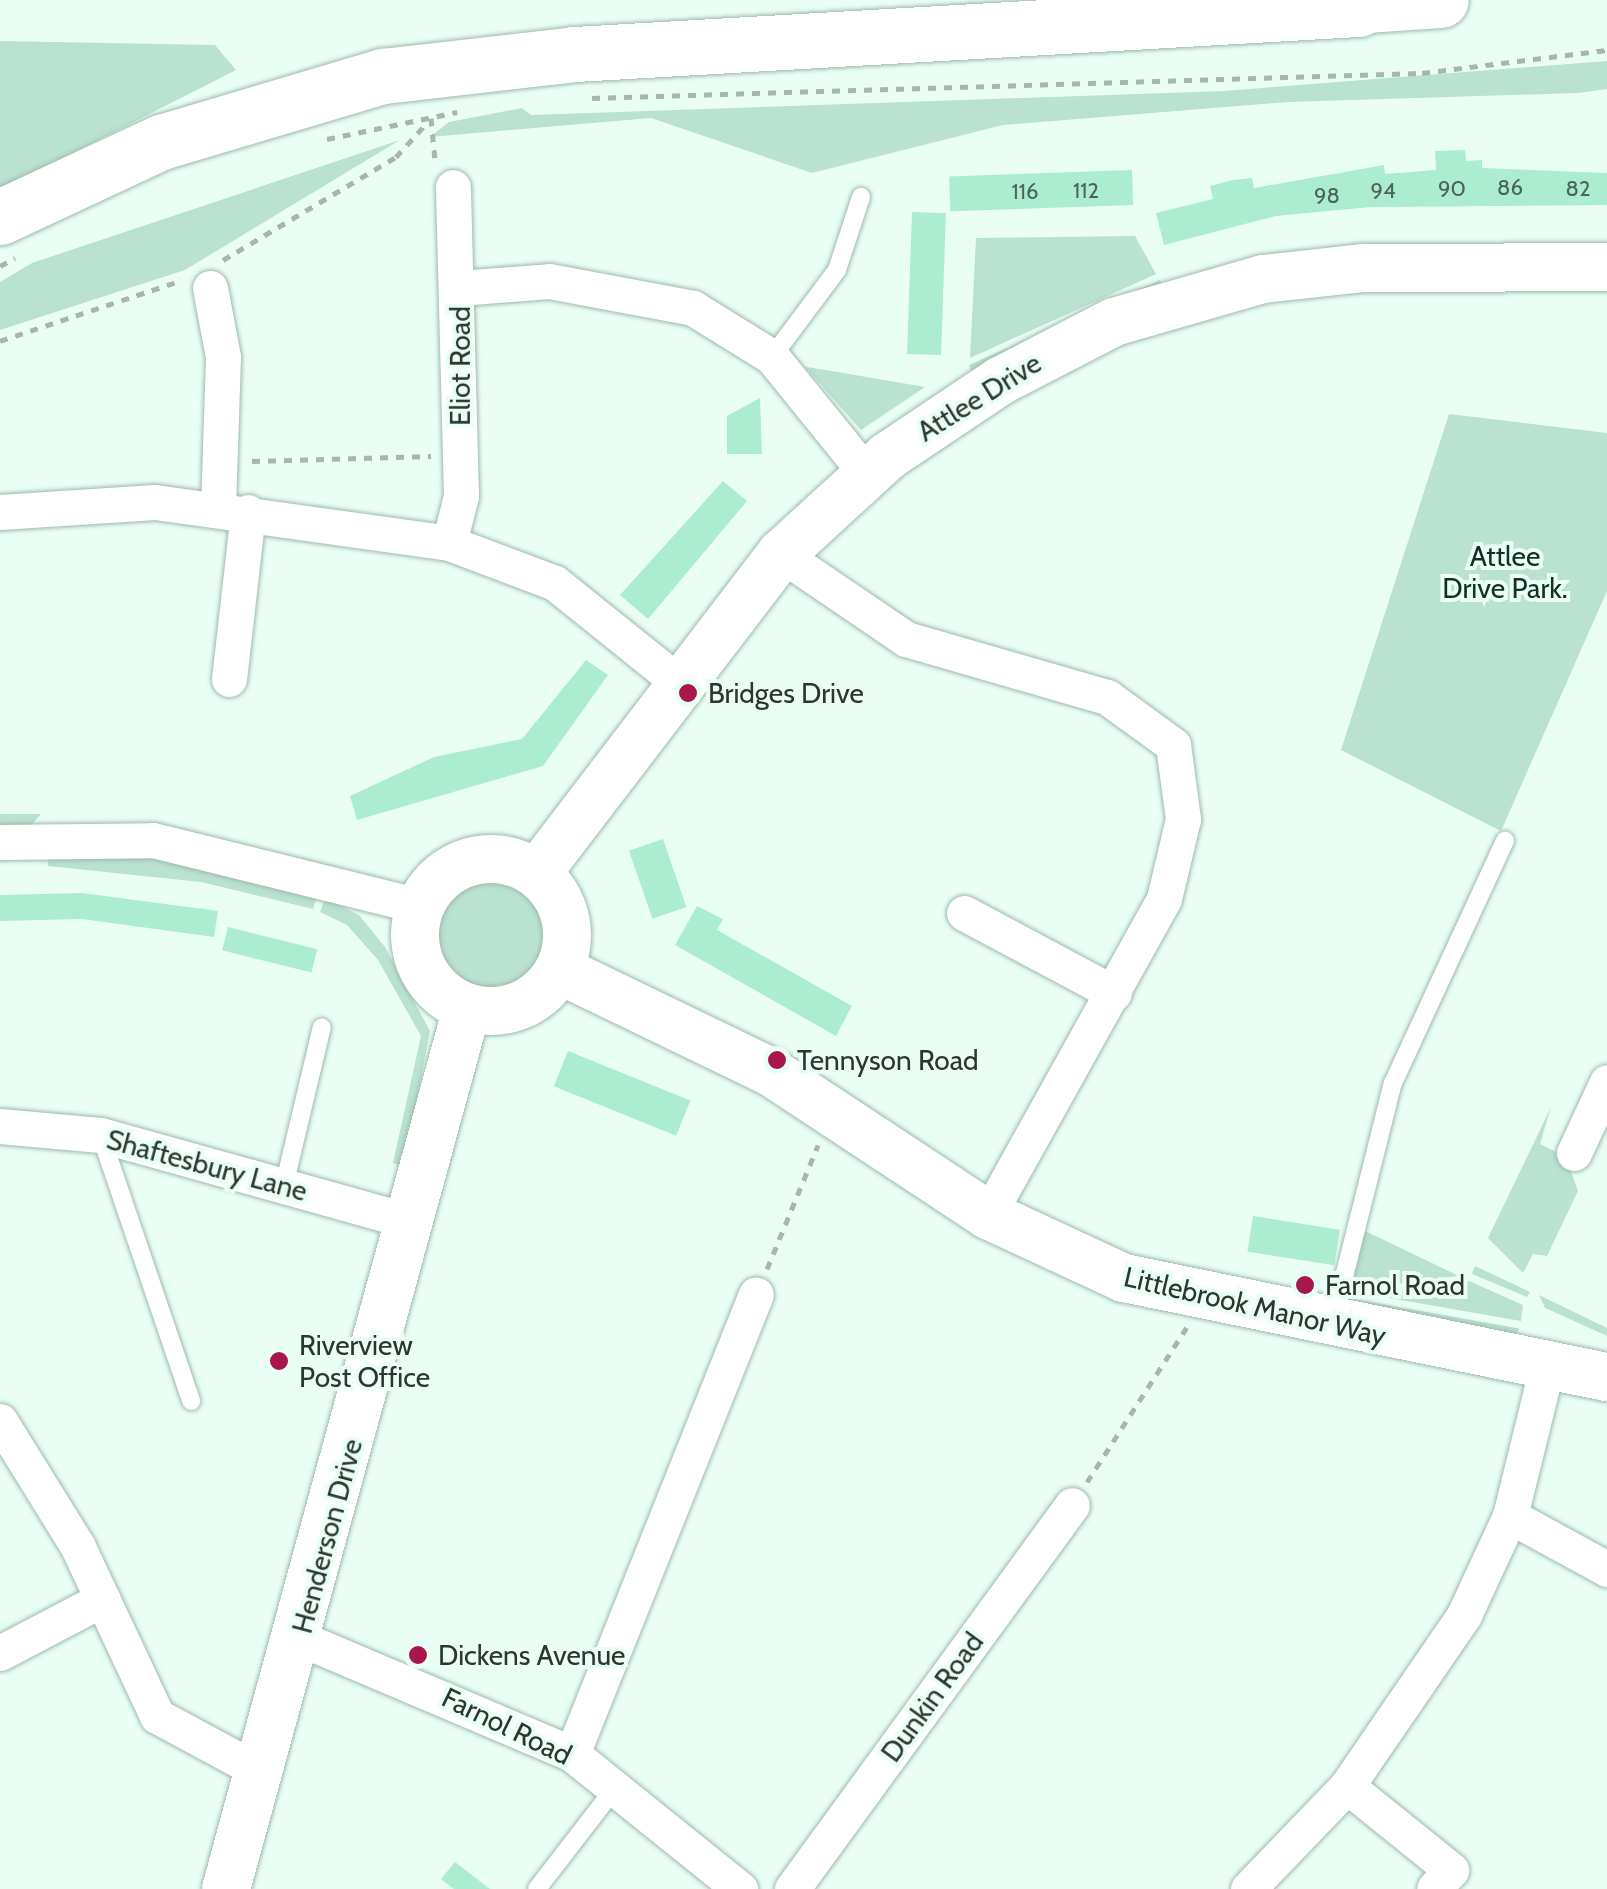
<!DOCTYPE html>
<style>
body{margin:0}
#map{position:relative;width:1607px;height:1889px;overflow:hidden;background:#e9fff5;font-family:Cabin,sans-serif}
div>[style]{position:absolute}
.green>*{inset:0;background:#b9e2d0;transform-origin:0 0}
.round{border-radius:50%}
.building>*{inset:0;background:#acecd1;transform-origin:0 0}
.path>*{height:5px;margin-top:-2.5px;transform-origin:0;background:repeating-linear-gradient(90deg,#a5b7af 0 8px,transparent 0 16px)}
.roads{filter:drop-shadow(0 0 2px #9fb9ae) drop-shadow(0 0 2px #9fb9ae)}
.lane>*{height:18px;margin:-9px;padding:0 9px;transform-origin:9px;border-radius:9px;background:#fff}
.street>*{height:35px;margin:-17.5px;padding:0 17.5px;transform-origin:17.5px;border-radius:17.5px;background:#fff}
.secondary>*{height:48px;margin:-24px;padding:0 24px;transform-origin:24px;border-radius:24px;background:#fff}
.secondary>.ring{margin:-24px;padding:0;box-sizing:content-box;background:none;border:48px solid #fff;border-radius:50%}
.highway>*{height:55px;margin:-27.5px;padding:0 27.5px;transform-origin:27.5px;border-radius:27.5px;background:#fff}
.dots>*{width:28px;height:28px;translate:-50% -50%;box-sizing:border-box;border:5px solid #e9fff5;border-radius:50%}
span{translate:-50% -50%;white-space:nowrap;text-align:center;line-height:1.15;-webkit-text-stroke:8px #e9fff5;paint-order:stroke}
.number-label{font-size:22px;color:#4b6459}
.number-label span{-webkit-text-stroke-width:0}
.street-label{font-size:28px;color:#2b3631}
.park-label{font-size:28px;color:#123025}
.poi-label{font-size:28px;color:#2b3631}
.left{translate:0 -50%;text-align:left}
</style>
<div id="map">
<div class="green">
<div style="clip-path:polygon(0 41px,215px 45px,236px 70px,0 190px)"></div>
<div style="clip-path:polygon(1607px 61px,1607px 89px,1578px 93px,1289px 102px,1003px 125px,812px 173px,651px 118px,430px 137px,449px 122px,522px 108px,531px 115px,1223px 91px)"></div>
<div style="clip-path:polygon(400px 140px,185px 270px,0 330px,0 282px,32px 263px)"></div>
<div style="clip-path:polygon(1135px 236px,1156px 274px,970px 358px,976px 238px)"></div>
<div style="left:1160px;top:280px;width:12px;height:209px;rotate:66deg"></div>
<div style="clip-path:polygon(805px 367px,814px 368px,925px 387px,861px 430px)"></div>
<div style="clip-path:polygon(1449px 414px,1607px 433px,1607px 591px,1501px 831px,1341px 750px)"></div>
<div style="clip-path:polygon(0 814px,41px 814px,32px 824px,0 826px)"></div>
<div style="clip-path:polygon(48px 851px,159px 859px,317px 896px,313px 909px,201px 882px,48px 866px)"></div>
<div class="round" style="left:428px;top:872px;width:130px;height:130px"></div>
<div style="clip-path:polygon(325px 898px,359px 915px,385px 947px,430px 1031px,404px 1167px,393px 1163px,421px 1036px,378px 960px,347px 925px,320px 912px)"></div>
<div style="clip-path:polygon(1551px 1107px,1540px 1144px,1566px 1157px,1578px 1191px,1547px 1256px,1533px 1254px,1523px 1273px,1488px 1238px)"></div>
<div style="clip-path:polygon(1361px 1229px,1459px 1276px,1349px 1290px)"></div>
<div style="clip-path:polygon(1475px 1266px,1530px 1292px,1527px 1297px,1472px 1274px)"></div>
<div style="clip-path:polygon(1469px 1281px,1523px 1305px,1521px 1321px,1372px 1295px)"></div>
<div style="clip-path:polygon(1539px 1295px,1607px 1328px,1607px 1336px,1545px 1308px)"></div>
<div style="left:1347px;top:1298px;width:174px;height:13px;rotate:10deg"></div>
</div>
<div class="building">
<div style="clip-path:polygon(1465px 150px,1466px 161px,1482px 160px,1482px 168px,1607px 173px,1607px 205px,1371px 207px,1276px 216px,1164px 245px,1156px 213px,1213px 199px,1210px 186px,1233px 180px,1252px 178px,1254px 188px,1384px 165px,1385px 174px,1436px 170px,1435px 151px)"></div>
<div style="left:1132px;top:170px;width:35px;height:183px;rotate:88deg"></div>
<div style="left:912px;top:212px;width:34px;height:142px;rotate:2deg"></div>
<div style="clip-path:polygon(760px 398px,762px 454px,727px 454px,727px 416px)"></div>
<div style="clip-path:polygon(723px 481px,747px 501px,648px 619px,620px 595px)"></div>
<div style="clip-path:polygon(586px 660px,608px 675px,543px 766px,357px 820px,350px 796px,434px 757px,522px 739px)"></div>
<div style="left:663px;top:839px;width:72px;height:36px;rotate:71deg"></div>
<div style="clip-path:polygon(82px 893px,218px 911px,214px 937px,82px 919px,0 921px,0 895px)"></div>
<div style="clip-path:polygon(697px 906px,723px 919px,717px 930px,852px 1006px,836px 1036px,675px 945px)"></div>
<div style="left:228px;top:927px;width:92px;height:24px;rotate:14deg"></div>
<div style="left:568px;top:1051px;width:132px;height:38px;rotate:22deg"></div>
<div style="left:1253px;top:1216px;width:88px;height:36px;rotate:9deg"></div>
<div style="clip-path:polygon(455px 1862px,490px 1889px,454px 1889px,441px 1879px)"></div>
</div>
<div class="path">
<div style="left:592px;top:98px;width:830px;rotate:-1.73deg"></div>
<div style="left:1422px;top:73px;width:186px;rotate:-7.1deg"></div>
<div style="left:431px;top:118px;width:42px;rotate:84.6deg"></div>
<div style="left:327px;top:139px;width:133px;rotate:-11.7deg"></div>
<div style="left:223px;top:260px;width:201px;rotate:-30.8deg"></div>
<div style="left:396px;top:157px;width:43px;rotate:-47.8deg"></div>
<div style="left:0;top:266px;width:17px;rotate:-28deg"></div>
<div style="left:0;top:341px;width:192px;rotate:-18.5deg"></div>
<div style="left:252px;top:461px;width:179px;rotate:-1.6deg"></div>
<div style="left:767px;top:1269px;width:134px;rotate:-67.6deg"></div>
<div style="left:1087px;top:1482px;width:184px;rotate:-57.2deg"></div>
</div>
<div class="roads">
<div class="lane">
<div style="left:772px;top:357px;width:109px;rotate:-53.2deg"></div>
<div style="left:837px;top:270px;width:77px;rotate:-71.8deg"></div>
<div style="left:101px;top:1136px;width:280px;rotate:71.2deg"></div>
<div style="left:284px;top:1186px;width:163px;rotate:-76.6deg"></div>
<div style="left:1333px;top:1321px;width:245px;rotate:-75.9deg"></div>
<div style="left:1393px;top:1083px;width:267px;rotate:-65.2deg"></div>
<div style="left:537px;top:1889px;width:128px;rotate:-52.3deg"></div>
</div>
<div class="street">
<div style="left:210px;top:288px;width:70px;rotate:79.3deg"></div>
<div style="left:223px;top:357px;width:150px;rotate:91.9deg"></div>
<div style="left:459px;top:288px;width:90px;rotate:-4.4deg"></div>
<div style="left:549px;top:281px;width:147px;rotate:10.6deg"></div>
<div style="left:693px;top:308px;width:93px;rotate:31.8deg"></div>
<div style="left:772px;top:357px;width:149px;rotate:51deg"></div>
<div style="left:0;top:512px;width:155px;rotate:-3.7deg"></div>
<div style="left:155px;top:502px;width:297px;rotate:7.9deg"></div>
<div style="left:449px;top:543px;width:113px;rotate:20.7deg"></div>
<div style="left:555px;top:583px;width:156px;rotate:38.8deg"></div>
<div style="left:449px;top:543px;width:49px;rotate:-75.7deg"></div>
<div style="left:461px;top:496px;width:309px;rotate:-91.5deg"></div>
<div style="left:781px;top:554px;width:151px;rotate:34.2deg"></div>
<div style="left:906px;top:639px;width:209px;rotate:16.1deg"></div>
<div style="left:1107px;top:697px;width:82px;rotate:36deg"></div>
<div style="left:1173px;top:745px;width:75px;rotate:82.3deg"></div>
<div style="left:1183px;top:819px;width:82px;rotate:103.4deg"></div>
<div style="left:1164px;top:899px;width:362px;rotate:119.1deg"></div>
<div style="left:229px;top:679px;width:168px;rotate:-83.5deg"></div>
<div style="left:0;top:842px;width:153px;rotate:-0.7deg"></div>
<div style="left:153px;top:840px;width:275px;rotate:13.9deg"></div>
<div style="left:964px;top:913px;width:170px;rotate:28.1deg"></div>
<div style="left:0;top:1126px;width:101px;rotate:5.1deg"></div>
<div style="left:101px;top:1135px;width:323px;rotate:15.6deg"></div>
<div style="left:1574px;top:1153px;width:78px;rotate:-65.1deg"></div>
<div style="left:0;top:1421px;width:146px;rotate:58.2deg"></div>
<div style="left:77px;top:1545px;width:189px;rotate:64.9deg"></div>
<div style="left:157px;top:1716px;width:116px;rotate:28.3deg"></div>
<div style="left:1510px;top:1516px;width:111px;rotate:28.7deg"></div>
<div style="left:299px;top:1638px;width:297px;rotate:23deg"></div>
<div style="left:572px;top:1754px;width:216px;rotate:38.8deg"></div>
<div style="left:0;top:1653px;width:116px;rotate:-27.7deg"></div>
<div style="left:572px;top:1754px;width:495px;rotate:-68.2deg"></div>
<div style="left:1347px;top:1786px;width:134px;rotate:38.9deg"></div>
<div style="left:1451px;top:1870px;width:25px;rotate:132deg"></div>
<div style="left:792px;top:1889px;width:475px;rotate:-53.9deg"></div>
<div style="left:1248px;top:1889px;width:143px;rotate:-46.1deg"></div>
<div style="left:1347px;top:1786px;width:207px;rotate:-55.6deg"></div>
<div style="left:1464px;top:1615px;width:109px;rotate:-65.1deg"></div>
<div style="left:1510px;top:1516px;width:154px;rotate:-76.1deg"></div>
</div>
<div class="secondary">
<div class="ring" style="left:415px;top:859px;width:104px;height:104px"></div>
<div style="left:537px;top:873px;width:402px;rotate:-52.6deg"></div>
<div style="left:781px;top:554px;width:145px;rotate:-42.5deg"></div>
<div style="left:888px;top:456px;width:135px;rotate:-33.8deg"></div>
<div style="left:1000px;top:381px;width:128px;rotate:-27.4deg"></div>
<div style="left:1114px;top:322px;width:155px;rotate:-16.1deg"></div>
<div style="left:1263px;top:279px;width:102px;rotate:-6.2deg"></div>
<div style="left:1364px;top:268px;width:243px;rotate:-0.2deg"></div>
<div style="left:560px;top:970px;width:234px;rotate:25.8deg"></div>
<div style="left:771px;top:1072px;width:260px;rotate:33.4deg"></div>
<div style="left:988px;top:1215px;width:150px;rotate:24.9deg"></div>
<div style="left:1124px;top:1278px;width:493px;rotate:11.6deg"></div>
<div style="left:226px;top:1889px;width:913px;rotate:-74.7deg"></div>
</div>
<div class="highway">
<div style="left:1323px;top:8px;width:118px;rotate:-3.9deg"></div>
<div style="left:0;top:217px;width:178px;rotate:-25deg"></div>
<div style="left:161px;top:142px;width:232px;rotate:-16.6deg"></div>
<div style="left:383px;top:76px;width:193px;rotate:-6.5deg"></div>
<div style="left:575px;top:54px;width:785px;rotate:-3.29deg"></div>
</div>
</div>
<div class="dots">
<div style="left:688px;top:693px;background:#a9164b"></div>
<div style="left:777px;top:1060px;background:#a9164b"></div>
<div style="left:1305px;top:1285px;background:#a9164b"></div>
<div style="left:279px;top:1361px;background:#a9164b"></div>
<div style="left:418px;top:1655px;background:#a9164b"></div>
</div>
<div class="number-label">
<span style="left:1510px;top:188px">86</span>
<span style="left:1452px;top:189px">90</span>
<span style="left:1578px;top:189px">82</span>
<span style="left:1086px;top:191px">112</span>
<span style="left:1383px;top:191px">94</span>
<span style="left:1025px;top:192px">116</span>
<span style="left:1327px;top:196px">98</span>
</div>
<div class="street-label">
<span style="left:460px;top:366px;rotate:-90deg">Eliot Road</span>
<span style="left:979px;top:397px;rotate:-32deg">Attlee Drive</span>
<span style="left:207px;top:1165px;rotate:15deg">Shaftesbury Lane</span>
<span style="left:1255px;top:1306px;rotate:13deg">Littlebrook Manor Way</span>
<span style="left:327px;top:1536px;rotate:-75deg">Henderson Drive</span>
<span style="left:932px;top:1697px;rotate:-54deg">Dunkin Road</span>
<span style="left:507px;top:1726px;rotate:26deg">Farnol Road</span>
</div>
<div class="park-label">
<span style="left:1505px;top:572px">Attlee<br>Drive Park.</span>
</div>
<div class="poi-label">
<span class="left" style="left:708px;top:693px">Bridges Drive</span>
<span class="left" style="left:797px;top:1060px">Tennyson Road</span>
<span class="left" style="left:1325px;top:1285px">Farnol Road</span>
<span class="left" style="left:299px;top:1361px">Riverview<br>Post Office</span>
<span class="left" style="left:438px;top:1655px">Dickens Avenue</span>
</div>
</div>
